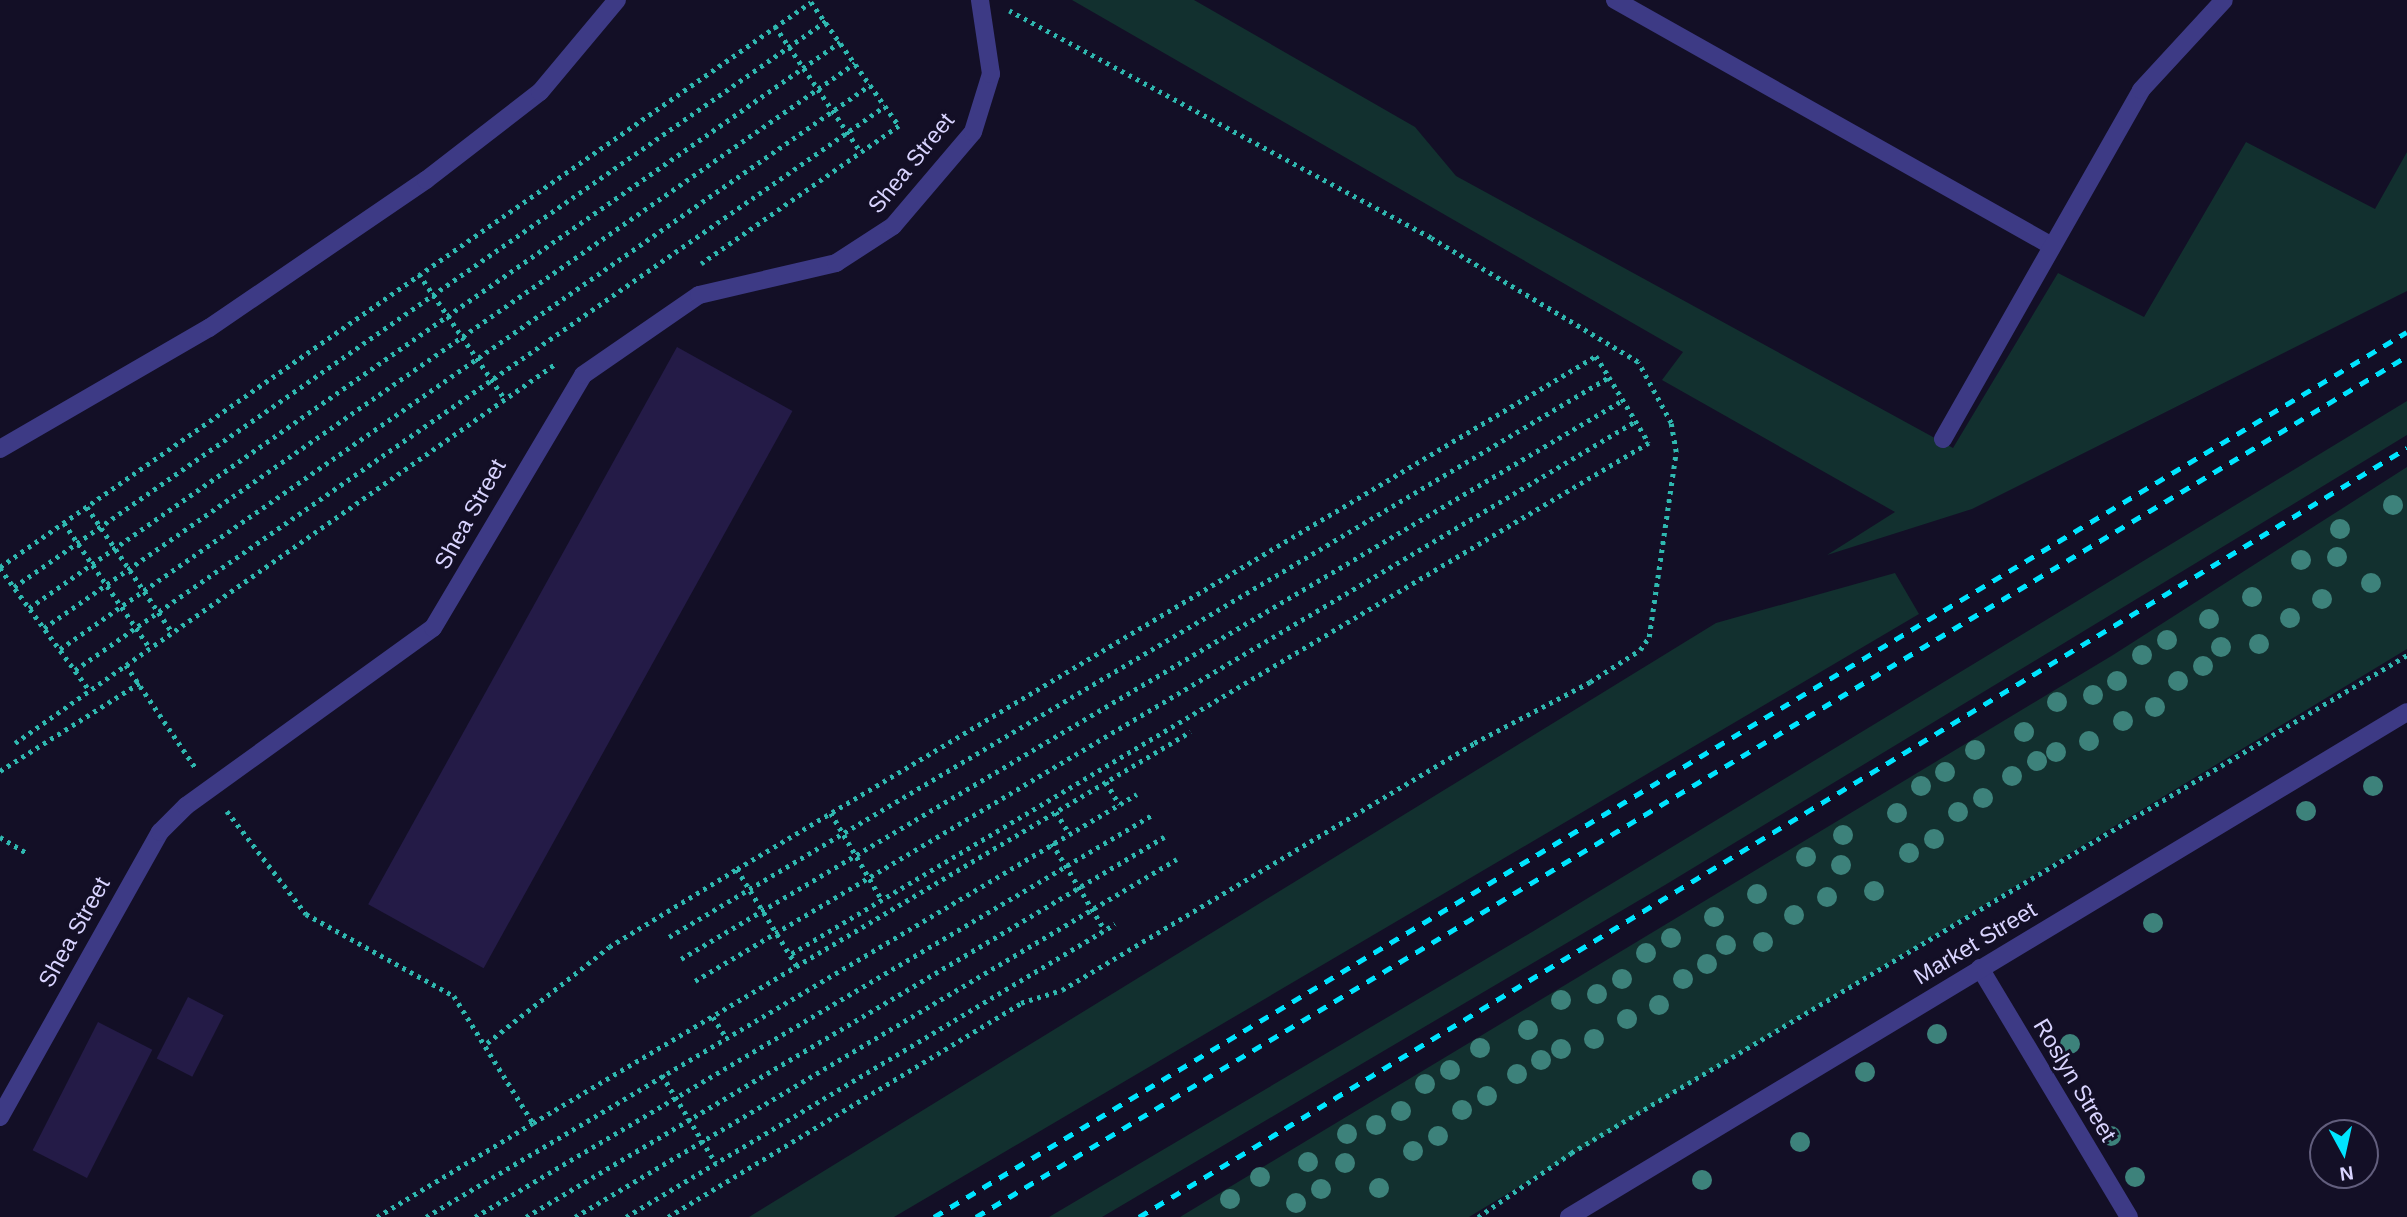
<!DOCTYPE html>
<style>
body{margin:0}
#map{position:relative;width:2407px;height:1217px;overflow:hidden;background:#130f26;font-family:Arial,sans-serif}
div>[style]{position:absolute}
.green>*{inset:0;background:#12302f}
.building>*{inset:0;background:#241b47;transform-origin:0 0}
.path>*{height:4.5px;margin-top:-2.25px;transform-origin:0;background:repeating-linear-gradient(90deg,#2fb8b0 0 3.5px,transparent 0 8.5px)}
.lane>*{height:18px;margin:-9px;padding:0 9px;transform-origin:9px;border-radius:9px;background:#3d3a85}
.street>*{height:18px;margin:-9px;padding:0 9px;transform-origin:9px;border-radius:9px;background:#3d3a85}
.rail>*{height:5px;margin-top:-2.5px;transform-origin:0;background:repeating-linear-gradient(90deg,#00e5ff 0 10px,transparent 0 19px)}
.trees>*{width:20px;height:20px;margin:-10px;border-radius:50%;background:#3d827b}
span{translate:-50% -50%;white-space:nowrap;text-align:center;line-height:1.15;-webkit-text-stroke:6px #130f26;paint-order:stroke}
.street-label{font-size:23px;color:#d9d4ff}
.north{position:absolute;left:2309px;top:1119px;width:70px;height:70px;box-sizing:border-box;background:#130f26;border:2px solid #625e7d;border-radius:50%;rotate:172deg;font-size:19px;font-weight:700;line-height:28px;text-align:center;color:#d9d4ff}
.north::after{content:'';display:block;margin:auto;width:24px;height:32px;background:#00e5ff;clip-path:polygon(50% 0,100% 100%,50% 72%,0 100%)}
</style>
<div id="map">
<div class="green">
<div style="clip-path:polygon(1072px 0,1194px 0,1415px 127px,1456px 176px,1953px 448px,2058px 273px,2144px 317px,2246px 142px,2375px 209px,2407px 152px,2407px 291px,1972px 509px,1827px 555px,1895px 512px,1662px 380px,1683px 352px)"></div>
<div style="clip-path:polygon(2407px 401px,2407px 435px,1665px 885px,1102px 1217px,1049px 1217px,1532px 932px)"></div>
<div style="clip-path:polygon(2407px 467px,2407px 649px,1469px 1217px,1180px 1217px,2113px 655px)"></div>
<div style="clip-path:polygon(1895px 573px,1919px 614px,894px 1217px,749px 1217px,1716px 623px)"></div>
</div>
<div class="building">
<div style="left:677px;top:347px;width:132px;height:637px;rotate:29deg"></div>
<div style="left:188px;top:997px;width:40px;height:69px;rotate:27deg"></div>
<div style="left:98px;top:1022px;width:61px;height:144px;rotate:27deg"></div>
</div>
<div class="path">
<div style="left:775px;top:26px;width:153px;rotate:55.7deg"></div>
<div style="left:419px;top:274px;width:152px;rotate:55.5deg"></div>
<div style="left:87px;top:507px;width:151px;rotate:55.8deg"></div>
<div style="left:64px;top:523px;width:152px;rotate:55.5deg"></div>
<div style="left:0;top:567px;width:988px;rotate:-34.86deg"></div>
<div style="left:811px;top:2px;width:152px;rotate:54.6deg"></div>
<div style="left:899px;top:126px;width:241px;rotate:145.1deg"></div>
<div style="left:0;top:568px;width:152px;rotate:53.8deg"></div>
<div style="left:14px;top:587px;width:990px;rotate:-34.88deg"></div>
<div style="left:29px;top:608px;width:989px;rotate:-34.91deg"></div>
<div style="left:44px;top:628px;width:988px;rotate:-34.86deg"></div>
<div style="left:60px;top:649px;width:987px;rotate:-34.85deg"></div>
<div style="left:126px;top:665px;width:524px;rotate:-35.05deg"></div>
<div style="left:75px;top:670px;width:987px;rotate:-34.85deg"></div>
<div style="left:15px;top:743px;width:136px;rotate:-35.1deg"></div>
<div style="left:126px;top:665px;width:123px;rotate:55.9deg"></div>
<div style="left:0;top:771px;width:165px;rotate:-32.3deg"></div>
<div style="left:1106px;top:782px;width:26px;rotate:59deg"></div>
<div style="left:227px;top:811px;width:130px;rotate:52.5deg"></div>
<div style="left:306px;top:914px;width:169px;rotate:29deg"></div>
<div style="left:454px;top:996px;width:150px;rotate:58.1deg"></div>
<div style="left:533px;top:1123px;width:765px;rotate:-30.76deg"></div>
<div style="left:1056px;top:812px;width:25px;rotate:58deg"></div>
<div style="left:831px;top:813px;width:101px;rotate:59.6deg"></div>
<div style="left:0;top:837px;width:31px;rotate:31deg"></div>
<div style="left:1052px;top:843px;width:102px;rotate:58.7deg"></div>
<div style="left:737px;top:869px;width:1001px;rotate:-30.85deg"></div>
<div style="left:1596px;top:356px;width:25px;rotate:58deg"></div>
<div style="left:1609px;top:377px;width:77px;rotate:58.8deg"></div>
<div style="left:1649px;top:443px;width:1000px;rotate:149.2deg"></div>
<div style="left:669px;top:937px;width:1094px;rotate:-30.78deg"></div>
<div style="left:681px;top:959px;width:1095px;rotate:-30.69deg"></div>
<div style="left:695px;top:981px;width:1095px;rotate:-30.76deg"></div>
<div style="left:713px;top:1017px;width:24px;rotate:57deg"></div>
<div style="left:487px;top:1043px;width:155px;rotate:-38.2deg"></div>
<div style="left:609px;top:947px;width:150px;rotate:-31.4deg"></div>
<div style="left:737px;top:869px;width:114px;rotate:58.3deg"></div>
<div style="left:662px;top:1075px;width:103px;rotate:58.5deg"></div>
<div style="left:377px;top:1217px;width:182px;rotate:-31.1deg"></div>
<div style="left:426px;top:1217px;width:827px;rotate:-30.75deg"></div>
<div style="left:475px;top:1217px;width:787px;rotate:-30.7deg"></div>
<div style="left:526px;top:1217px;width:743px;rotate:-30.78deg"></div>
<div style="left:575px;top:1217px;width:700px;rotate:-30.74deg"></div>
<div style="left:626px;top:1217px;width:570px;rotate:-30.93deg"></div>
<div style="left:668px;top:1217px;width:413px;rotate:-31.2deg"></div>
<div style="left:1021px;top:1003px;width:43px;rotate:-17.6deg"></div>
<div style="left:1062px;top:990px;width:480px;rotate:-30.9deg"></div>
<div style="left:1474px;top:743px;width:131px;rotate:-27.7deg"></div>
<div style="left:1590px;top:682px;width:59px;rotate:-32.6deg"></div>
<div style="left:1640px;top:650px;width:16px;rotate:-55deg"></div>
<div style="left:1649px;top:637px;width:187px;rotate:-81.7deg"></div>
<div style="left:1676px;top:452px;width:29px;rotate:-100deg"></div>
<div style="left:1671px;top:423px;width:69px;rotate:-118.4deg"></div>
<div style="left:1638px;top:362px;width:241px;rotate:-149.1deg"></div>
<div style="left:1431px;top:238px;width:479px;rotate:-151.7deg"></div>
<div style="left:1478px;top:1217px;width:113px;rotate:-34.5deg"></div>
<div style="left:1571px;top:1153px;width:973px;rotate:-30.78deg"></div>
</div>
<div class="lane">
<div style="left:1615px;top:0;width:501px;rotate:29.38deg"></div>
<div style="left:1943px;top:439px;width:401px;rotate:-60.4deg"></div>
<div style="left:2141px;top:90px;width:122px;rotate:-47.3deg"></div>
<div style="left:0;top:449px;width:241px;rotate:-30.1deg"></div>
<div style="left:209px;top:328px;width:263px;rotate:-34.3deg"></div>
<div style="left:426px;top:180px;width:144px;rotate:-37.7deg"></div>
<div style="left:540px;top:92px;width:120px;rotate:-50.1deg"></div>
<div style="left:0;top:1117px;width:327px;rotate:-60.7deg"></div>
<div style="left:160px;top:832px;width:37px;rotate:-45deg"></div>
<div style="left:186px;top:806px;width:304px;rotate:-35.8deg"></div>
<div style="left:433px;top:628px;width:294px;rotate:-59.3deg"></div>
<div style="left:583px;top:375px;width:141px;rotate:-34.6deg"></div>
<div style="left:699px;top:295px;width:141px;rotate:-13.1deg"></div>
<div style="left:836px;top:263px;width:68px;rotate:-33deg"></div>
<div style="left:893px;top:226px;width:123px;rotate:-49.6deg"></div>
<div style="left:973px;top:132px;width:61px;rotate:-72.8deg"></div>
<div style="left:991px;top:74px;width:75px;rotate:-98.5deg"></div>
</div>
<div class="street">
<div style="left:1980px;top:968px;width:290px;rotate:59.1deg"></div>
<div style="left:1569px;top:1217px;width:978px;rotate:-31.07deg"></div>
</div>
<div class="rail">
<div style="left:934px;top:1217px;width:1718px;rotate:-31deg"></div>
<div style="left:976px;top:1217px;width:1670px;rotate:-31.03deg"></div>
<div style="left:1139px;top:1217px;width:1483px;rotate:-31.24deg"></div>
</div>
<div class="trees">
<div style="left:2393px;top:505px"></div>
<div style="left:2340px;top:529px"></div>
<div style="left:2337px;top:557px"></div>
<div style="left:2301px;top:560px"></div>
<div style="left:2371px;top:583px"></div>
<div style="left:2252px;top:597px"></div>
<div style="left:2322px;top:599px"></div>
<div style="left:2290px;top:618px"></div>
<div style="left:2209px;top:619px"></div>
<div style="left:2167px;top:640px"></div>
<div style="left:2259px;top:644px"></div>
<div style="left:2221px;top:647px"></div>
<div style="left:2142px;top:655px"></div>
<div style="left:2203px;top:666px"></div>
<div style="left:2117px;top:681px"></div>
<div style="left:2178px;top:681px"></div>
<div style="left:2093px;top:695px"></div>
<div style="left:2057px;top:702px"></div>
<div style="left:2155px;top:707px"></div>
<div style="left:2123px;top:721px"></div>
<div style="left:2024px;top:732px"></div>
<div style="left:2089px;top:741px"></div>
<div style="left:1975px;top:750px"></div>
<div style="left:2056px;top:752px"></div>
<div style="left:2037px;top:761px"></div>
<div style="left:1945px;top:772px"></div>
<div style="left:2012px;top:776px"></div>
<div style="left:1921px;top:786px"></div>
<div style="left:2373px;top:786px"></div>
<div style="left:1983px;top:798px"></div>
<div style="left:2306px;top:811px"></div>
<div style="left:1958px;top:812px"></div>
<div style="left:1897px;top:813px"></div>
<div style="left:1843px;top:835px"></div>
<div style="left:1934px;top:839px"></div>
<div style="left:1909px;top:853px"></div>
<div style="left:1806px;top:857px"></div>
<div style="left:1841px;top:865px"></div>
<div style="left:1874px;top:891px"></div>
<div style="left:1757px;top:894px"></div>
<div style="left:1827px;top:897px"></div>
<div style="left:1794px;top:915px"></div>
<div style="left:1714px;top:917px"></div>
<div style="left:2153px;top:923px"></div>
<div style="left:1671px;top:938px"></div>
<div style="left:1763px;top:942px"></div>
<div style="left:1726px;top:945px"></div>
<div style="left:1646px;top:953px"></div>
<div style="left:1707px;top:964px"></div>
<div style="left:1622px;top:979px"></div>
<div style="left:1683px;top:979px"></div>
<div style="left:1597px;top:994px"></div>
<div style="left:1561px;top:1000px"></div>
<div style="left:1659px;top:1005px"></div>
<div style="left:1627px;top:1019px"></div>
<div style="left:1528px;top:1030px"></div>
<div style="left:1937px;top:1034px"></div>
<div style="left:1594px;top:1039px"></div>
<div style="left:2070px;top:1044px"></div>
<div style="left:1480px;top:1048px"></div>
<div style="left:1561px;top:1049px"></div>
<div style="left:1541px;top:1060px"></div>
<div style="left:1450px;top:1070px"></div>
<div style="left:1865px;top:1072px"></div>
<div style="left:1517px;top:1074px"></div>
<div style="left:1425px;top:1084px"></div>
<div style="left:1487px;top:1096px"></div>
<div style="left:1462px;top:1110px"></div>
<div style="left:1401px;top:1111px"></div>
<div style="left:1376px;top:1125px"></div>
<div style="left:1347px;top:1134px"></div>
<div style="left:1438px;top:1136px"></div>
<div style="left:2111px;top:1136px"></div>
<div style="left:1800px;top:1142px"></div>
<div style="left:1413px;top:1151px"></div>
<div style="left:1308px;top:1162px"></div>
<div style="left:1345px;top:1163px"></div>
<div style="left:1260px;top:1177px"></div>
<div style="left:2135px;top:1177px"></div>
<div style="left:1702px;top:1180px"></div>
<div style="left:1379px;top:1188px"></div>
<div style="left:1321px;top:1189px"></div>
<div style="left:1230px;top:1199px"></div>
<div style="left:1296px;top:1203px"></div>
</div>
<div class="street-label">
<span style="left:911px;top:163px;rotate:-51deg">Shea Street</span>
<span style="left:470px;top:514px;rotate:-61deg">Shea Street</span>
<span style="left:74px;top:932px;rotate:-61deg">Shea Street</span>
<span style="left:1975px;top:943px;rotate:-31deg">Market Street</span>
<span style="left:2075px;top:1080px;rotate:59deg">Roslyn Street</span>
</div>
<div class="north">N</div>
</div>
